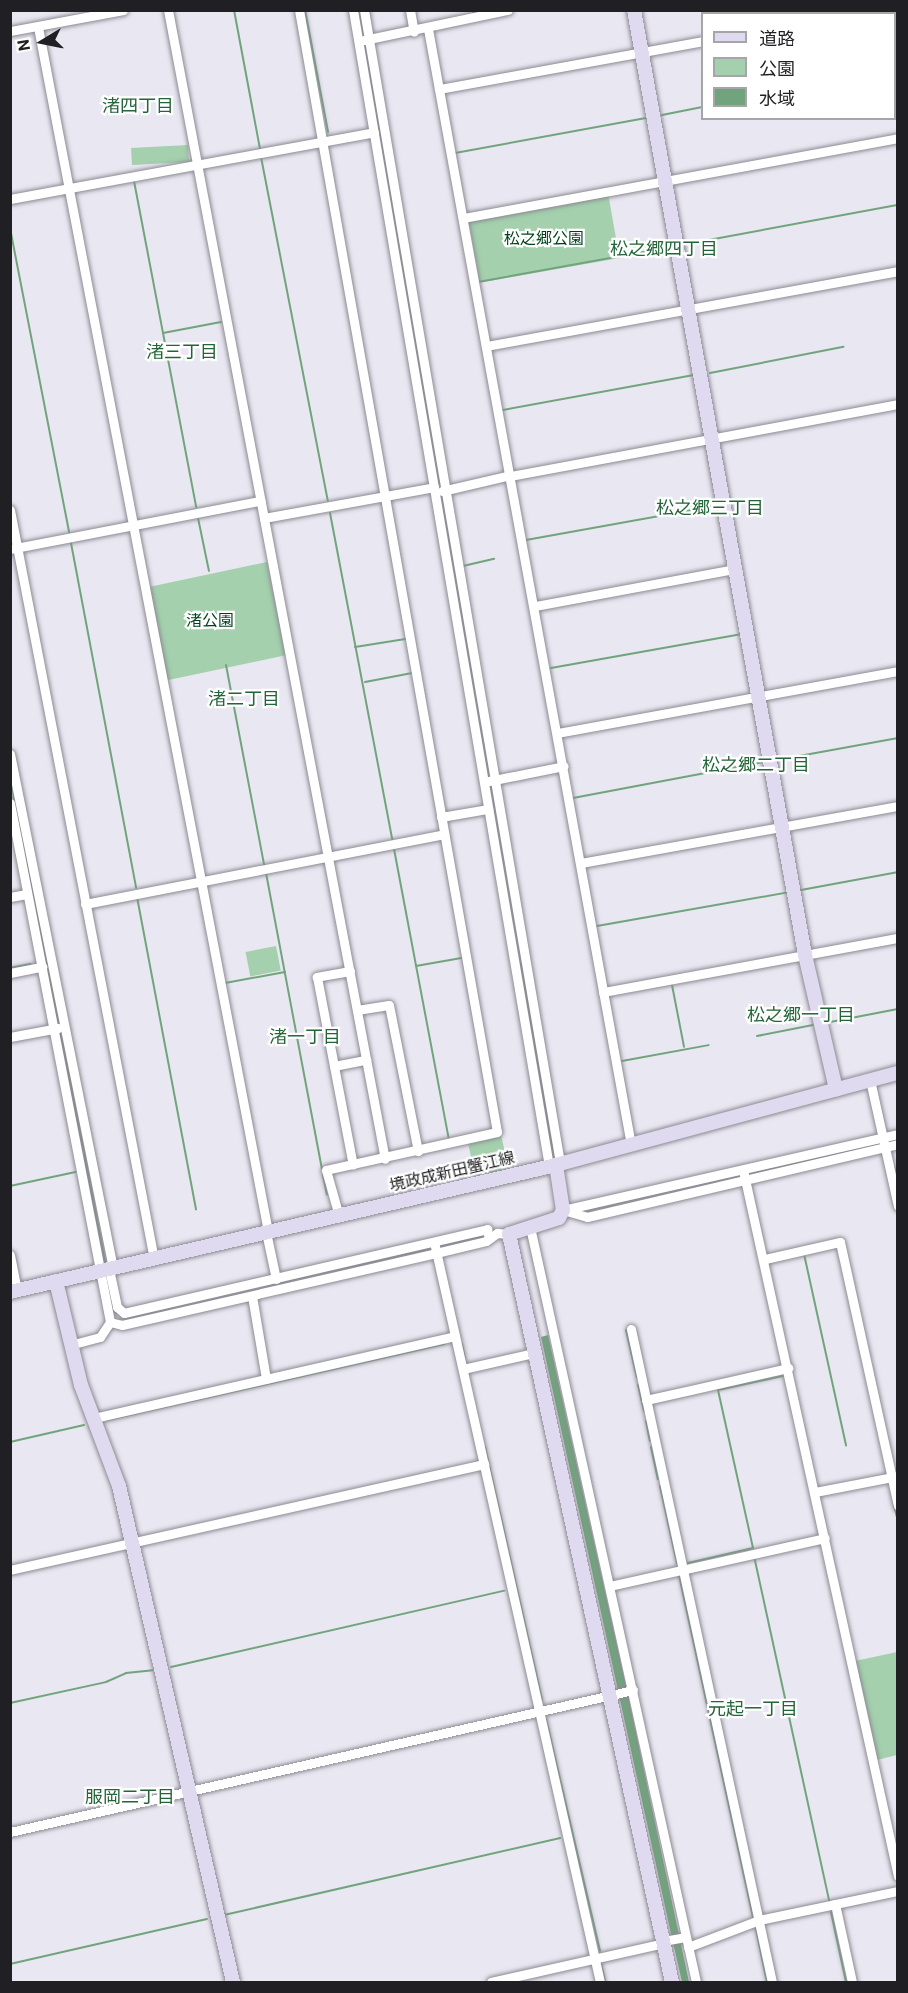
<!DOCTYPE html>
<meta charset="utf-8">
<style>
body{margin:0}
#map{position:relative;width:908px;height:1993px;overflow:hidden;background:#e9e7f1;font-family:Roboto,"Noto Sans JP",sans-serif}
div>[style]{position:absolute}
.green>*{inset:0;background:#a4d0ad;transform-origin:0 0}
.water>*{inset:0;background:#71a47d}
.stream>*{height:2px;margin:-1px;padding:0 1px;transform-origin:1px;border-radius:1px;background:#71a47d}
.roads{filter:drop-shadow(0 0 2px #8c8a93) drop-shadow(0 0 2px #8c8a93)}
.street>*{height:9px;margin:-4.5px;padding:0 4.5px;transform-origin:4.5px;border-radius:4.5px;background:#fff}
.secondary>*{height:14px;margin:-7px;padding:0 7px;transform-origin:7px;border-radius:7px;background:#e0daf0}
span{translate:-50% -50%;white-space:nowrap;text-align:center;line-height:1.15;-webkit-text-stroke:4.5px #fff;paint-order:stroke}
.park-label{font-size:16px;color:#003f19}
.street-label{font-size:16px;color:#201f23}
.neighbourhood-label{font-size:18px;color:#236538}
.frame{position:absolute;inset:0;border:12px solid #201f23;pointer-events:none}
.legend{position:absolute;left:701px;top:12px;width:195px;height:108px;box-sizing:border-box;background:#fff;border:2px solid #a6a5a7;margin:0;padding:8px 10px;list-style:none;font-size:18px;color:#201f23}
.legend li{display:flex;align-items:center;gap:12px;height:30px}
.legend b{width:30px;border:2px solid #a6a5a7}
.north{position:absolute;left:12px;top:12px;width:60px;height:60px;-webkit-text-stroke:4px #fff;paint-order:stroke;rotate:260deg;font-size:16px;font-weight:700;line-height:24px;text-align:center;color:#201f23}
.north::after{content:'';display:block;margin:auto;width:21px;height:27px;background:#201f23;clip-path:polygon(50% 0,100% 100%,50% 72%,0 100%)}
</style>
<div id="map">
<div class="green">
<div style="left:188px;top:145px;width:17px;height:57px;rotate:87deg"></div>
<div style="left:608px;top:193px;width:66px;height:142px;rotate:80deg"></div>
<div style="left:267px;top:562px;width:95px;height:122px;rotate:78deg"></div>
<div style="left:276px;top:946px;width:25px;height:31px;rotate:79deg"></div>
<div style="left:501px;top:1135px;width:36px;height:34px;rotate:77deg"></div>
<div style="clip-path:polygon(897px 1652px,897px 1755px,877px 1760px,855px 1661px)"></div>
</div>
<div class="water">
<div style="clip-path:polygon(10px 762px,106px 1262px,104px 1262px,11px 787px)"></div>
<div style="clip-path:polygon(548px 1335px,628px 1695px,689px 1982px,682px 1982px,671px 1934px,541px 1337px)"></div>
</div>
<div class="stream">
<div style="left:234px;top:10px;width:141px;rotate:79.4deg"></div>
<div style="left:305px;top:10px;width:124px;rotate:79.3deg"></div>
<div style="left:473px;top:13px;width:10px;rotate:-17deg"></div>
<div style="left:894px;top:72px;width:4px;rotate:-14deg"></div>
<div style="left:662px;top:115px;width:41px;rotate:-11.3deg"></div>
<div style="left:455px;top:153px;width:194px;rotate:-10.4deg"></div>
<div style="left:261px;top:157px;width:350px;rotate:79deg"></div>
<div style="left:134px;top:181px;width:332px;rotate:79.2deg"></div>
<div style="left:10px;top:228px;width:310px;rotate:79deg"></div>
<div style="left:687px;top:244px;width:215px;rotate:-10.5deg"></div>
<div style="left:478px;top:282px;width:195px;rotate:-10.3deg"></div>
<div style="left:163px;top:333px;width:59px;rotate:-10.7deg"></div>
<div style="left:710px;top:373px;width:136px;rotate:-11.1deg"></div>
<div style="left:503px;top:410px;width:194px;rotate:-10.4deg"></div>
<div style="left:330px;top:513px;width:332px;rotate:79.2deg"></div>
<div style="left:198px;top:518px;width:54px;rotate:78.3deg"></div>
<div style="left:526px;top:540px;width:192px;rotate:-10.2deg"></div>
<div style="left:71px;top:543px;width:351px;rotate:79.3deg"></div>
<div style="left:463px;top:566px;width:32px;rotate:-13deg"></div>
<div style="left:355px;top:647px;width:51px;rotate:-9.1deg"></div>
<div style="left:226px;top:665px;width:204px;rotate:79.2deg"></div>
<div style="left:551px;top:668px;width:194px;rotate:-10.1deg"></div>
<div style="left:365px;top:682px;width:48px;rotate:-10.8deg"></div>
<div style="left:777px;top:760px;width:123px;rotate:-10.3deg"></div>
<div style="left:573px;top:798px;width:194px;rotate:-10.7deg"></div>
<div style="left:394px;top:849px;width:296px;rotate:79.3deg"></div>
<div style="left:266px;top:873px;width:301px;rotate:79.3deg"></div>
<div style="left:801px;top:890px;width:99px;rotate:-10.5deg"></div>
<div style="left:137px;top:897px;width:318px;rotate:79.3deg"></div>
<div style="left:597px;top:926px;width:195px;rotate:-10deg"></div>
<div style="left:521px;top:963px;width:190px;rotate:80.3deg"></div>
<div style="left:416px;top:966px;width:46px;rotate:-10.1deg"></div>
<div style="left:10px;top:968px;width:21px;rotate:-11deg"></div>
<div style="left:225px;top:983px;width:61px;rotate:-10.4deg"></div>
<div style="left:672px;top:985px;width:63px;rotate:79deg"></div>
<div style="left:825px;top:1023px;width:74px;rotate:-10.9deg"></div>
<div style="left:757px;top:1036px;width:57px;rotate:-11.1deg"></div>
<div style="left:622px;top:1061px;width:88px;rotate:-10.4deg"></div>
<div style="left:894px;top:1166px;width:16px;rotate:76deg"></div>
<div style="left:749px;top:1173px;width:84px;rotate:-13deg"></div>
<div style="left:323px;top:1175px;width:20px;rotate:79deg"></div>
<div style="left:10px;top:1186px;width:67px;rotate:-12deg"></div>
<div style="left:590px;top:1209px;width:152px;rotate:-12.9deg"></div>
<div style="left:439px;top:1246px;width:45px;rotate:-12.8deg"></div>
<div style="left:804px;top:1254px;width:196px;rotate:77.6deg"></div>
<div style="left:106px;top:1278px;width:25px;rotate:78deg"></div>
<div style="left:280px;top:1282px;width:153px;rotate:-12.5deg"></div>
<div style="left:112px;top:1310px;width:14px;rotate:30deg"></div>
<div style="left:626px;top:1330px;width:49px;rotate:77.1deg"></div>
<div style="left:462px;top:1344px;width:16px;rotate:79deg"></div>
<div style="left:638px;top:1385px;width:27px;rotate:77deg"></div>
<div style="left:107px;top:1420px;width:346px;rotate:-12.7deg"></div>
<div style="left:646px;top:1421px;width:20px;rotate:79deg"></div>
<div style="left:10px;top:1442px;width:76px;rotate:-12.9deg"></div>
<div style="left:485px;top:1447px;width:259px;rotate:77.3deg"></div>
<div style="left:651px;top:1447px;width:33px;rotate:78deg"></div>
<div style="left:660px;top:1486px;width:79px;rotate:77.6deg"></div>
<div style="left:894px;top:1506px;width:16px;rotate:75deg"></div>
<div style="left:754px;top:1556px;width:353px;rotate:77.7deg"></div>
<div style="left:688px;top:1563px;width:67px;rotate:-13deg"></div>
<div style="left:753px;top:1548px;width:162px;rotate:-102.5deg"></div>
<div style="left:718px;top:1390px;width:66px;rotate:-12.2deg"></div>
<div style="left:679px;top:1575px;width:351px;rotate:77.8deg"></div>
<div style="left:171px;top:1667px;width:342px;rotate:-12.9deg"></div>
<div style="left:10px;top:1703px;width:98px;rotate:-12.3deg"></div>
<div style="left:106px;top:1682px;width:22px;rotate:-24deg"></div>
<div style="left:126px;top:1673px;width:27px;rotate:-6deg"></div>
<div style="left:546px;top:1719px;width:238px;rotate:76.9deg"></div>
<div style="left:831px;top:1912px;width:72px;rotate:77.9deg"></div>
<div style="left:224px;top:1915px;width:345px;rotate:-12.9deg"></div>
<div style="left:756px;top:1929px;width:54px;rotate:78.3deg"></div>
<div style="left:10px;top:1964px;width:202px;rotate:-12.9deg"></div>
<div style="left:601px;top:1964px;width:18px;rotate:77deg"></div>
</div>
<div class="roads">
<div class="street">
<div style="left:168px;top:10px;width:1169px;rotate:79.31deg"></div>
<div style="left:299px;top:10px;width:1139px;rotate:79.99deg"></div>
<div style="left:497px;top:1132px;width:175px;rotate:167.5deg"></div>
<div style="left:326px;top:1170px;width:48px;rotate:74.2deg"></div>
<div style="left:353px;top:10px;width:1172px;rotate:80.38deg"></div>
<div style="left:364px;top:10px;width:1170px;rotate:80.35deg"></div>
<div style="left:410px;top:10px;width:22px;rotate:80deg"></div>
<div style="left:846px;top:14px;width:16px;rotate:-14deg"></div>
<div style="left:38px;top:27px;width:1227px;rotate:79.19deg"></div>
<div style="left:428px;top:29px;width:1134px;rotate:79.69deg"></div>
<div style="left:10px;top:31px;width:115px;rotate:-10.5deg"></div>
<div style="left:364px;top:40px;width:147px;rotate:-11.8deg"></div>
<div style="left:439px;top:89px;width:267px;rotate:-10.3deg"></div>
<div style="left:10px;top:199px;width:370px;rotate:-10.4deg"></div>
<div style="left:463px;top:218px;width:442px;rotate:-10.4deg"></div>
<div style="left:486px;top:346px;width:419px;rotate:-10.3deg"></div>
<div style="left:510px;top:476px;width:395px;rotate:-10.5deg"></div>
<div style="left:442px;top:491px;width:70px;rotate:-13.2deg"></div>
<div style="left:10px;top:510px;width:763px;rotate:79.12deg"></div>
<div style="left:264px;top:518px;width:173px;rotate:-10.3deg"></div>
<div style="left:10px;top:549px;width:255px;rotate:-10.9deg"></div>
<div style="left:535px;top:606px;width:203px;rotate:-10.5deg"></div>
<div style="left:557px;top:733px;width:347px;rotate:-10.3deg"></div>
<div style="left:10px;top:754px;width:524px;rotate:78.67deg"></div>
<div style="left:489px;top:781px;width:76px;rotate:-11.3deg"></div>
<div style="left:10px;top:803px;width:529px;rotate:79.09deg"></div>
<div style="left:110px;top:1322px;width:12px;rotate:14deg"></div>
<div style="left:122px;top:1325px;width:322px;rotate:-12.9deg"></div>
<div style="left:436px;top:1253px;width:51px;rotate:-13.5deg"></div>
<div style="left:486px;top:1241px;width:14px;rotate:-36deg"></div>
<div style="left:497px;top:1233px;width:12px;rotate:5deg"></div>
<div style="left:441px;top:817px;width:48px;rotate:-9.7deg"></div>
<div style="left:581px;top:863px;width:322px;rotate:-10.2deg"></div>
<div style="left:10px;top:897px;width:17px;rotate:-10deg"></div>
<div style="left:85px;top:904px;width:366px;rotate:-11deg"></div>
<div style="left:350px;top:971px;width:34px;rotate:170deg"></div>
<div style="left:317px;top:977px;width:191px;rotate:79.2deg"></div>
<div style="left:10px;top:973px;width:33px;rotate:-11deg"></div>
<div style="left:603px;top:992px;width:300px;rotate:-10.4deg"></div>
<div style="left:357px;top:1010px;width:32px;rotate:-9deg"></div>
<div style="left:389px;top:1005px;width:149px;rotate:78.8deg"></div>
<div style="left:10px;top:1037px;width:49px;rotate:-10.6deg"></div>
<div style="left:334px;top:1066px;width:33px;rotate:-11deg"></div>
<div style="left:870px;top:1080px;width:129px;rotate:77.5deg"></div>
<div style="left:743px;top:1170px;width:723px;rotate:77.62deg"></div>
<div style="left:563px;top:1210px;width:25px;rotate:16deg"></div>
<div style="left:587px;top:1217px;width:319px;rotate:-13.2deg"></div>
<div style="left:563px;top:1210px;width:344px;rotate:-12.8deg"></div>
<div style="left:530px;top:1227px;width:773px;rotate:77.6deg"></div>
<div style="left:266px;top:1232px;width:48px;rotate:78deg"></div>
<div style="left:434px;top:1242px;width:758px;rotate:77.36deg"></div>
<div style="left:10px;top:1255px;width:36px;rotate:79deg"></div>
<div style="left:765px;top:1259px;width:77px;rotate:-12.8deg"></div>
<div style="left:840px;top:1242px;width:270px;rotate:77.6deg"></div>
<div style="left:109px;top:1269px;width:39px;rotate:78deg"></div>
<div style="left:117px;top:1307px;width:9px;rotate:41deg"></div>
<div style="left:124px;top:1313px;width:373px;rotate:-13deg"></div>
<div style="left:487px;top:1229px;width:10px;rotate:79deg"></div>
<div style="left:252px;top:1296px;width:84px;rotate:80.4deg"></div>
<div style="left:631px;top:1329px;width:668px;rotate:77.82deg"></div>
<div style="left:70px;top:1345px;width:31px;rotate:-15deg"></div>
<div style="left:100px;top:1337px;width:18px;rotate:-56deg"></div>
<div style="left:463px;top:1369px;width:73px;rotate:-12.7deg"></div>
<div style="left:646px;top:1400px;width:146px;rotate:-12.7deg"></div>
<div style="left:94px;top:1418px;width:370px;rotate:-12.8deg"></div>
<div style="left:815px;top:1492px;width:85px;rotate:-10.9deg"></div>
<div style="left:10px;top:1570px;width:486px;rotate:-12.6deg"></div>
<div style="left:610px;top:1586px;width:220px;rotate:-12.6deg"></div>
<div style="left:10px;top:1832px;width:639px;rotate:-12.84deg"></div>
<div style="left:835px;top:1904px;width:80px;rotate:77.7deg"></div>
<div style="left:663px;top:1941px;width:23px;rotate:-10deg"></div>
<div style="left:688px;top:1947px;width:76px;rotate:-20.8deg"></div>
<div style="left:759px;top:1920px;width:142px;rotate:-11.8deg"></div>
<div style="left:491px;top:1982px;width:177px;rotate:-12.7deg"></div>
</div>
<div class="secondary">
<div style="left:634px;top:10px;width:960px;rotate:79.74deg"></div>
<div style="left:805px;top:955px;width:138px;rotate:77deg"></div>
<div style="left:556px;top:1165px;width:46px;rotate:81.2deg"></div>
<div style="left:563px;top:1210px;width:9px;rotate:117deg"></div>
<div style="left:559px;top:1218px;width:52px;rotate:162.3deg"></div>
<div style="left:509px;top:1234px;width:766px;rotate:77.71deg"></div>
<div style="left:56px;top:1281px;width:107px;rotate:76.5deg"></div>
<div style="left:81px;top:1385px;width:108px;rotate:69.4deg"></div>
<div style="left:119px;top:1486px;width:509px;rotate:77.06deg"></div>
<div style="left:10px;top:1292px;width:561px;rotate:-13.09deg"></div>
<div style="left:556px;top:1165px;width:354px;rotate:-15.1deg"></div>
</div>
</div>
<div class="park-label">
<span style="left:544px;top:239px">松之郷公園</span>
<span style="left:210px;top:621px">渚公園</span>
</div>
<div class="street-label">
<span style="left:452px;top:1172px;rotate:-13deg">境政成新田蟹江線</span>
</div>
<div class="neighbourhood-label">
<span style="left:138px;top:106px">渚四丁目</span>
<span style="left:664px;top:249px">松之郷四丁目</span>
<span style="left:182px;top:352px">渚三丁目</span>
<span style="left:710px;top:508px">松之郷三丁目</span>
<span style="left:244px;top:699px">渚二丁目</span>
<span style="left:756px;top:765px">松之郷二丁目</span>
<span style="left:801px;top:1015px">松之郷一丁目</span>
<span style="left:305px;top:1037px">渚一丁目</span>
<span style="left:753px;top:1709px">元起一丁目</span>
<span style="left:130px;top:1797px">服岡二丁目</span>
</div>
<div class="frame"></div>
<ul class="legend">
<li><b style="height:8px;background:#e0daf0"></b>道路</li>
<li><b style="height:16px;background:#a4d0ad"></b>公園</li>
<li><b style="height:16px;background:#71a47d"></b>水域</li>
</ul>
<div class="north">N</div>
</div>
